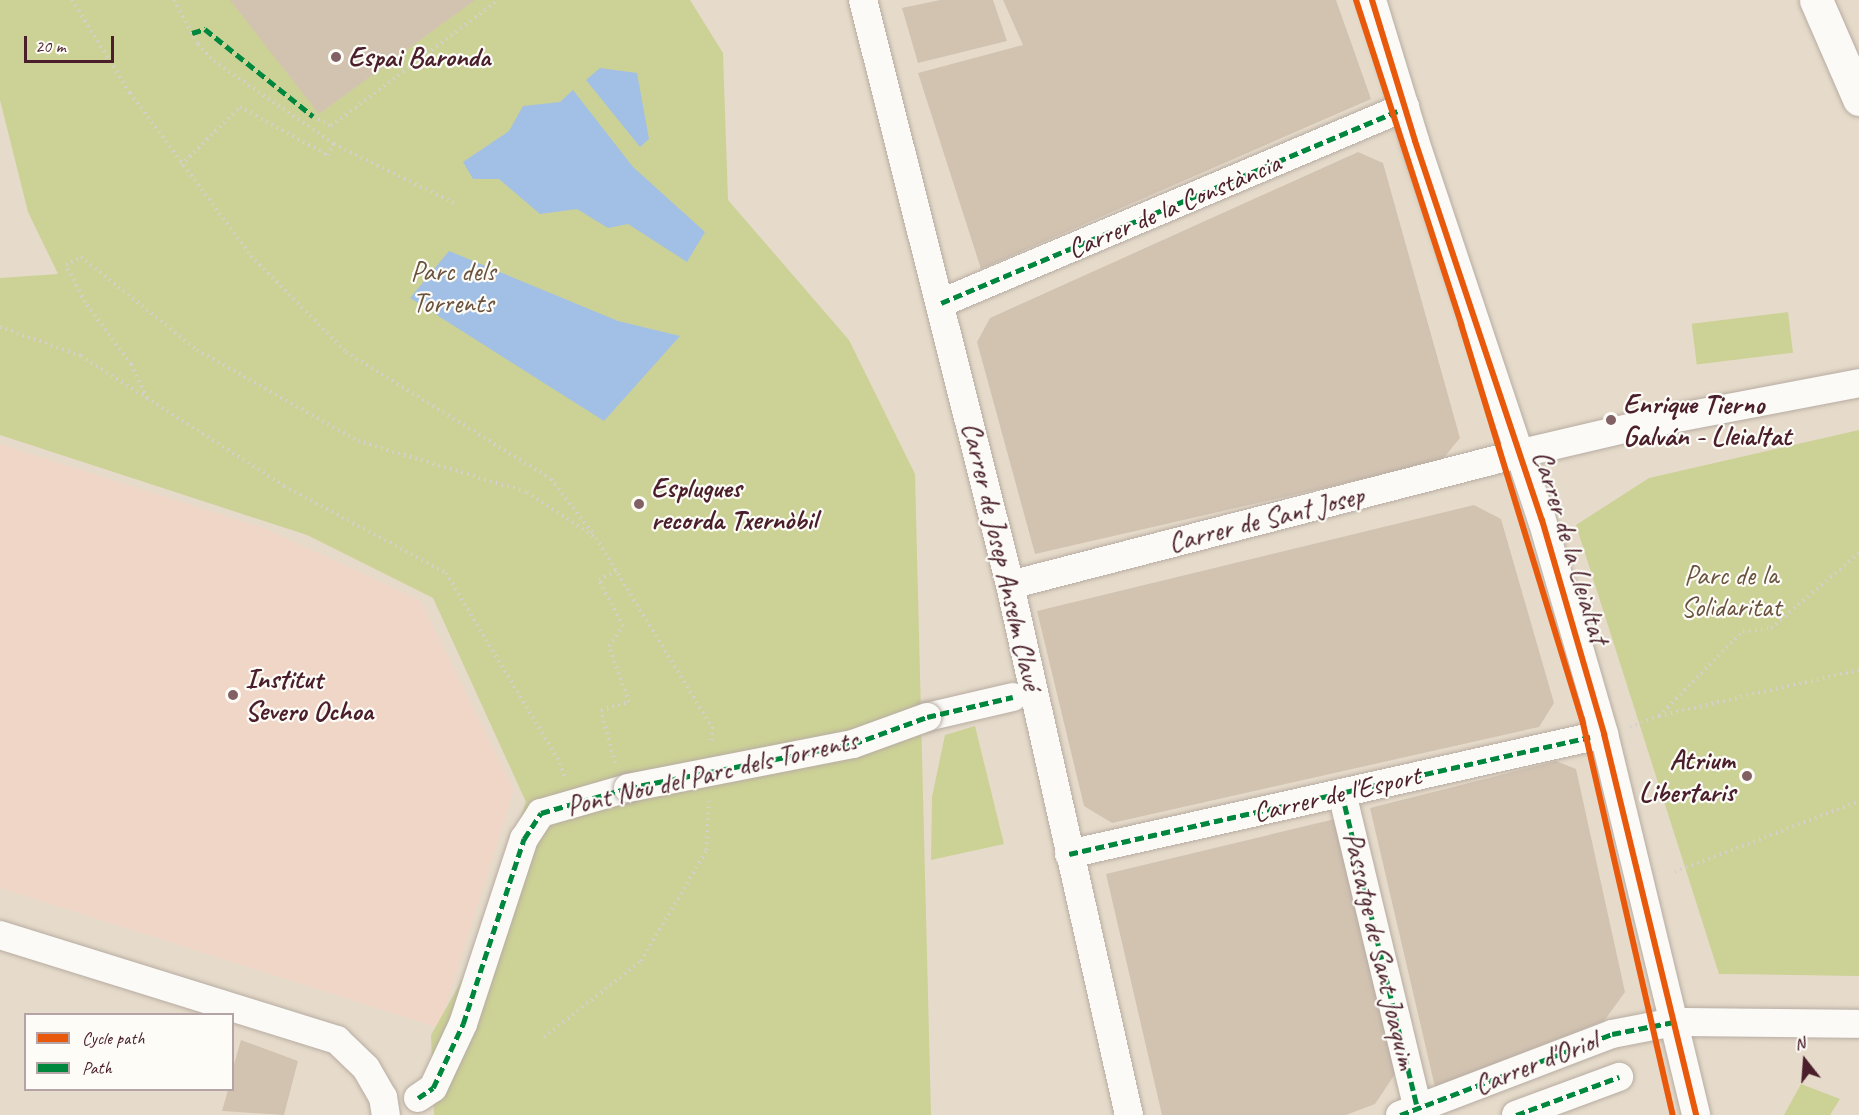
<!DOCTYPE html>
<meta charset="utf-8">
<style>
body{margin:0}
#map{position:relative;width:1859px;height:1115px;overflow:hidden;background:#e6dbca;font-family:Caveat,sans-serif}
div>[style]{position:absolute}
.built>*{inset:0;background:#efd6c7}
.green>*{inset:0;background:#ccd196;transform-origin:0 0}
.water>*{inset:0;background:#a2c0e5}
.building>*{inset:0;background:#d2c3b1}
.path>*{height:4px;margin-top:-2px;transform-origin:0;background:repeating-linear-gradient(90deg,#d6d0cd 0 1.5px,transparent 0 6px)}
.roads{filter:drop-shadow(0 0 2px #b7aca2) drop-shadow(0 0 2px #b7aca2)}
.street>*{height:28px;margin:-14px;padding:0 14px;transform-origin:14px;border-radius:14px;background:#fbfaf7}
.highway>*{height:33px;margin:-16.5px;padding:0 16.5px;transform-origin:16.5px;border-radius:16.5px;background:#fbfaf7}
.bridges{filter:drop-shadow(0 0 2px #b7aca2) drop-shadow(0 0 2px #b7aca2)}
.street-bridge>*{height:28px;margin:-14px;padding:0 14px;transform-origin:14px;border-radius:14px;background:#fbfaf7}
.quiet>*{height:4.5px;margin-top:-2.25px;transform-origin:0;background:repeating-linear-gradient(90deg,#00873e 0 9px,transparent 0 13.5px)}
.cycleway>*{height:6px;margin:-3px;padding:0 3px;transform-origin:3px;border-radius:3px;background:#e8590c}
.dots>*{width:16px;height:16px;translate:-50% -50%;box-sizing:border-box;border:3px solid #fdfcf7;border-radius:50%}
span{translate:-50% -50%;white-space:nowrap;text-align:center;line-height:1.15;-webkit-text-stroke:4.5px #fdfcf7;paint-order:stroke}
.poi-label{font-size:28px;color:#4a1f2b;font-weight:700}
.left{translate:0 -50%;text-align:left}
.right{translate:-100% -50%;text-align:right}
.street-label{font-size:28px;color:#4a1f2b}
.park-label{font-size:28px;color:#6a523e}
.legend{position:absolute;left:24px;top:1013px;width:210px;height:78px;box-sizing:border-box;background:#fdfcf7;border:2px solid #b5a4a5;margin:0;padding:8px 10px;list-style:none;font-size:18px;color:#4a1f2b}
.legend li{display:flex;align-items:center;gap:12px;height:30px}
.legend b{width:30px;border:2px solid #b5a4a5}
.north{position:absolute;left:1775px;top:1031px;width:60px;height:60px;-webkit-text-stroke:4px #fdfcf7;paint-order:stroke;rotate:343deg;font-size:16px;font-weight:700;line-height:24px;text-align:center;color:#4a1f2b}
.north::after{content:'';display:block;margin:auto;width:21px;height:27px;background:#4a1f2b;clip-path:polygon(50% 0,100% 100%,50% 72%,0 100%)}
.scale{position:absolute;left:24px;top:36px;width:90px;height:27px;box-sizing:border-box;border:3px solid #4a1f2b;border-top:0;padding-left:8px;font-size:18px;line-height:21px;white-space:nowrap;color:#4a1f2b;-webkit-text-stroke:4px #fdfcf7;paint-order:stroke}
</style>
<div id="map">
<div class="built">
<div style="clip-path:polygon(0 444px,264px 528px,420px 600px,514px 790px,439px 1028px,0 888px)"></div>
</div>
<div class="green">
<div style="clip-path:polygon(0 0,690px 0,723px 53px,728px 200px,849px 340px,915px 474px,931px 1115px,434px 1115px,431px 1035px,468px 969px,526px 802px,433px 598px,307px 535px,0 435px,0 278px,58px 274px,28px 212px,0 100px)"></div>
<div style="left:1788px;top:312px;width:41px;height:97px;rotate:83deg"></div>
<div style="clip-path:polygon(1859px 430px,1859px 976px,1719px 974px,1576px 525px,1649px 478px)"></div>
<div style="clip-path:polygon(975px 726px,1004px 844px,931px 860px,932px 797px,945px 735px)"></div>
<div style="clip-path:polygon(1801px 1084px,1840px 1099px,1830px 1115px,1784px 1115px)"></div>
</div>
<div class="water">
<div style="clip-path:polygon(600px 68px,637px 73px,649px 139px,640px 147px,586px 80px)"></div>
<div style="clip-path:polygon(573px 90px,633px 167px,705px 232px,687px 262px,628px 224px,608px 228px,577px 209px,540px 214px,499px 179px,473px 179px,463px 162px,509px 131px,523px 106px,560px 102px)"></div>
<div style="clip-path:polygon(449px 251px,618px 321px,680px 336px,604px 421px,410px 298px)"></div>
</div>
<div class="building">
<div style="clip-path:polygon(230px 0,475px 0,319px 114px)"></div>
<div style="clip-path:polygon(940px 0,993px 0,1007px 41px,918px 63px,902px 8px)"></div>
<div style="clip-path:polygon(1003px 0,1336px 0,1371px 99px,981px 269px,918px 73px,1023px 45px)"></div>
<div style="clip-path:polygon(1358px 152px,1383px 163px,1460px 438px,1441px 461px,1035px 554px,977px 342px,990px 318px)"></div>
<div style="clip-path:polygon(1474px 505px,1501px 519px,1554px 703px,1539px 727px,1112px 823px,1084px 806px,1037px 611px)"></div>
<div style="clip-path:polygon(1556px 761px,1576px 769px,1625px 992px,1604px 1021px,1435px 1087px,1370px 808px)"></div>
<div style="clip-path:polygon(1335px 819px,1395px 1074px,1375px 1104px,1346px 1115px,1162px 1115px,1106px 874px)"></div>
<div style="clip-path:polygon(241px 1040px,298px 1061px,284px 1115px,222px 1111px,228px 1090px,232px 1090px,232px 1071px)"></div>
</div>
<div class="path">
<div style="left:72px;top:0;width:110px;rotate:58.1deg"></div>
<div style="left:130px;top:93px;width:203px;rotate:53.4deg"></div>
<div style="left:251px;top:256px;width:135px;rotate:45.3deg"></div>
<div style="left:346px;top:352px;width:241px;rotate:31.8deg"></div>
<div style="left:551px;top:479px;width:71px;rotate:52.5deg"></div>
<div style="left:174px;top:0;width:50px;rotate:61.4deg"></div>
<div style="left:198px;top:44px;width:23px;rotate:47deg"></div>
<div style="left:214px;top:61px;width:146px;rotate:34.7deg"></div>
<div style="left:334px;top:144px;width:136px;rotate:26.2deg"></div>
<div style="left:313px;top:116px;width:21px;rotate:29deg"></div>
<div style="left:331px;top:126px;width:209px;rotate:-37deg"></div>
<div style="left:181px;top:165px;width:83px;rotate:-44.5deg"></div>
<div style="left:240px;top:107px;width:99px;rotate:28.9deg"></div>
<div style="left:327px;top:155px;width:13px;rotate:-58deg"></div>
<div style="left:0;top:327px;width:86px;rotate:19.7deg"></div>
<div style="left:81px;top:356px;width:241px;rotate:32.6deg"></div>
<div style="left:284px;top:486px;width:184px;rotate:28.2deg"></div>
<div style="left:446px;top:573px;width:222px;rotate:59deg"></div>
<div style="left:560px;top:763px;width:16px;rotate:72deg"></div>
<div style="left:147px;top:398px;width:38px;rotate:-115deg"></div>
<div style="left:131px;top:364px;width:77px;rotate:-126.6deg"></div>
<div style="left:85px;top:302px;width:42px;rotate:-117.2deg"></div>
<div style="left:66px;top:265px;width:17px;rotate:-28deg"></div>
<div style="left:81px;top:257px;width:149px;rotate:38.7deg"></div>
<div style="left:197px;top:350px;width:185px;rotate:29.5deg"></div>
<div style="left:358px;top:441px;width:177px;rotate:16.8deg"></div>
<div style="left:527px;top:492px;width:83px;rotate:33.7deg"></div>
<div style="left:596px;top:538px;width:222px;rotate:58.5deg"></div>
<div style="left:712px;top:727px;width:16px;rotate:94deg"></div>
<div style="left:1659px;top:716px;width:120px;rotate:-45.3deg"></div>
<div style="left:1743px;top:631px;width:28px;rotate:-6deg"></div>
<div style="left:1771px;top:628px;width:116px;rotate:-40.4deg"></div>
<div style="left:1630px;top:727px;width:31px;rotate:-21deg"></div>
<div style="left:1659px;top:716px;width:205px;rotate:-13deg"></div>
<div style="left:615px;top:763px;width:55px;rotate:-104.8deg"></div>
<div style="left:601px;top:710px;width:29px;rotate:-16deg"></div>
<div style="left:629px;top:702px;width:59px;rotate:-109.7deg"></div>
<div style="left:609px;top:646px;width:24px;rotate:-55deg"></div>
<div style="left:623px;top:626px;width:52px;rotate:-117.6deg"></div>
<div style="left:599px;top:580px;width:20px;rotate:-30deg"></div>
<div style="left:1675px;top:872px;width:197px;rotate:-21.1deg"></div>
<div style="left:544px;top:1037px;width:123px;rotate:-38.1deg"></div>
<div style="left:641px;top:961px;width:129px;rotate:-59.3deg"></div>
<div style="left:707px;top:850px;width:49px;rotate:-87.7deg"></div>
</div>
<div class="roads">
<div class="street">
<div style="left:863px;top:0;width:603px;rotate:75.89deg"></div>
<div style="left:1010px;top:585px;width:543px;rotate:77.35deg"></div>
<div style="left:1372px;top:0;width:147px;rotate:73deg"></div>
<div style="left:1415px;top:141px;width:400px;rotate:71.5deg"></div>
<div style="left:1542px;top:520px;width:223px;rotate:73.8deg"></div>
<div style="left:1604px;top:734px;width:392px;rotate:76.4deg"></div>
<div style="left:941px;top:303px;width:504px;rotate:-22.9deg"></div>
<div style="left:1010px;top:585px;width:529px;rotate:-14.46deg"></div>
<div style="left:1522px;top:453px;width:131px;rotate:-13.2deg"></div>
<div style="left:1650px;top:423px;width:213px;rotate:-10.8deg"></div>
<div style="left:927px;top:717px;width:88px;rotate:-13.1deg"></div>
<div style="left:1342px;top:793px;width:325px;rotate:76.5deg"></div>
<div style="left:1069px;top:854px;width:548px;rotate:-12.64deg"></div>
<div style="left:0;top:935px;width:353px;rotate:17.3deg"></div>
<div style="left:337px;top:1040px;width:40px;rotate:44deg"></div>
<div style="left:366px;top:1068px;width:34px;rotate:60deg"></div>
<div style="left:383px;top:1097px;width:18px;rotate:81deg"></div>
<div style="left:418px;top:1098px;width:18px;rotate:-34deg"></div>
<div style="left:433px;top:1088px;width:71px;rotate:-64.9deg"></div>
<div style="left:463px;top:1024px;width:195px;rotate:-71.8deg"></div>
<div style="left:524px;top:839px;width:31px;rotate:-57deg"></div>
<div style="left:541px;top:813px;width:91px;rotate:-16deg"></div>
<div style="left:1400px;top:1115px;width:227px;rotate:-20.9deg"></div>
<div style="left:1612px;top:1034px;width:63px;rotate:-11deg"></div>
<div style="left:1674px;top:1022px;width:185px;rotate:0.6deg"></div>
<div style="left:1516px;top:1115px;width:110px;rotate:-20.3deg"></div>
</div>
<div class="highway">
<div style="left:1816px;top:0;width:108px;rotate:66.5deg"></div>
</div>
</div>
<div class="bridges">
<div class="street-bridge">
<div style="left:628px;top:788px;width:229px;rotate:-11.1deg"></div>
<div style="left:853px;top:744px;width:79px;rotate:-20deg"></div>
</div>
</div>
<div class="quiet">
<div style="left:192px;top:33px;width:14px;rotate:-17deg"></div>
<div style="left:205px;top:29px;width:139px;rotate:38.9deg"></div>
<div style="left:941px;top:303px;width:495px;rotate:-22.8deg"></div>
<div style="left:1342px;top:793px;width:325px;rotate:76.5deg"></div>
<div style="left:1069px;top:854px;width:534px;rotate:-12.66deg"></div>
<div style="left:418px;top:1098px;width:18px;rotate:-34deg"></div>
<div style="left:433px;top:1088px;width:71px;rotate:-64.9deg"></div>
<div style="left:463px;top:1024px;width:195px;rotate:-71.8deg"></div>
<div style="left:524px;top:839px;width:31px;rotate:-57deg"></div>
<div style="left:541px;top:813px;width:91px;rotate:-16deg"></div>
<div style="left:628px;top:788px;width:229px;rotate:-11.1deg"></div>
<div style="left:853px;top:744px;width:79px;rotate:-20deg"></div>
<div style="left:927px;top:717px;width:88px;rotate:-13.1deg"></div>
<div style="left:1400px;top:1115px;width:227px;rotate:-20.9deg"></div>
<div style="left:1612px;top:1034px;width:63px;rotate:-11deg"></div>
<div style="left:1516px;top:1115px;width:110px;rotate:-20.3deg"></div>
</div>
<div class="cycleway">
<div style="left:1356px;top:0;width:341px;rotate:72deg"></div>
<div style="left:1461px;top:324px;width:413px;rotate:73deg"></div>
<div style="left:1582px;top:719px;width:406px;rotate:77.1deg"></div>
<div style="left:1372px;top:0;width:147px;rotate:73deg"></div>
<div style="left:1415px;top:141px;width:400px;rotate:71.5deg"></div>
<div style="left:1542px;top:520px;width:223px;rotate:73.8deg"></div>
<div style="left:1604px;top:734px;width:392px;rotate:76.4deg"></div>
</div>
<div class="dots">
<div style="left:336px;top:57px;background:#816163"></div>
<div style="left:1611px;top:420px;background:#816163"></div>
<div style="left:639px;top:504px;background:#816163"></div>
<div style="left:233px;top:695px;background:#816163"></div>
<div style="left:1747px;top:776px;background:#816163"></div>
</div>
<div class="poi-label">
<span class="left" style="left:348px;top:57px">Espai Baronda</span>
<span class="left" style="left:1623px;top:420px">Enrique Tierno<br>Galván - Lleialtat</span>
<span class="left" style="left:651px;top:504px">Esplugues<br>recorda Txernòbil</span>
<span class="left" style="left:245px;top:695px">Institut<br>Severo Ochoa</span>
<span class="right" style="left:1735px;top:776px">Atrium<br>Libertaris</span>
</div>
<div class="street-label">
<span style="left:1174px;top:206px;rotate:-23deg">Carrer de la Constància</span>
<span style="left:1266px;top:519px;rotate:-14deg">Carrer de Sant Josep</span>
<span style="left:1571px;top:547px;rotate:73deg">Carrer de la Lleialtat</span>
<span style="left:1002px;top:556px;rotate:77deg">Carrer de Josep Anselm Clavé</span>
<span style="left:712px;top:773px;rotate:-13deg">Pont Nou del Parc dels Torrents</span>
<span style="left:1337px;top:794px;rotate:-13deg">Carrer de l'Esport</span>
<span style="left:1380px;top:951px;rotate:77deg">Passatge de Sant Joaquim</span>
<span style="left:1536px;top:1063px;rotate:-21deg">Carrer d'Oriol</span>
</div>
<div class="park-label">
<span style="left:453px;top:287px">Parc dels<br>Torrents</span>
<span style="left:1731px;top:591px">Parc de la<br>Solidaritat</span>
</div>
<ul class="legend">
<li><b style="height:8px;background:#e8590c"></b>Cycle path</li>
<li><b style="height:8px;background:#00873e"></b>Path</li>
</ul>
<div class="north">N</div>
<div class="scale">20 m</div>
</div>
